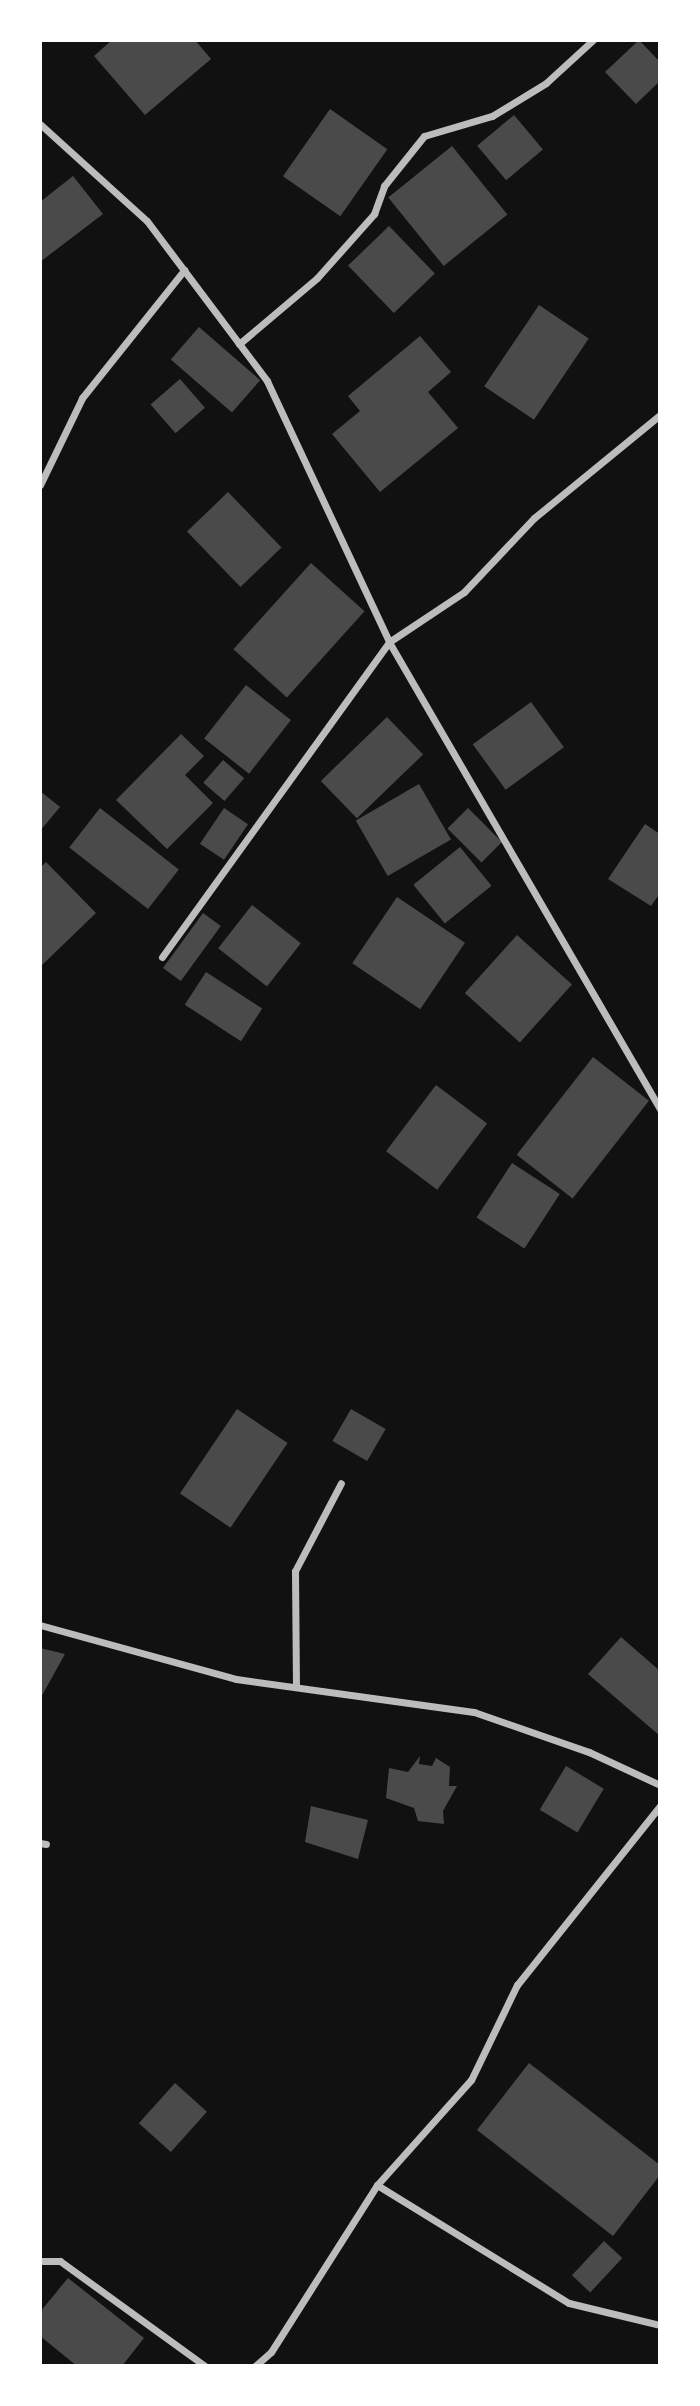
<!DOCTYPE html>
<style>
body{margin:0}
#map{position:relative;width:700px;height:2406px;overflow:hidden;background:#111;font-family:Roboto,sans-serif}
div>[style]{position:absolute}
.building>*{inset:0;background:#4a4a4a;transform-origin:0 0}
.minor>*{height:7px;margin:-3.5px;padding:0 3.5px;transform-origin:3.5px;border-radius:3.5px;background:#bcbcbc}
span{translate:-50% -50%;white-space:nowrap;text-align:center;line-height:1.15;-webkit-text-stroke:7px #fff;paint-order:stroke}
.frame{position:absolute;inset:0;border:42px solid #fff;pointer-events:none}
</style>
<div id="map">
<div class="building">
<div style="clip-path:polygon(112px 40px,195px 40px,211px 59px,145px 115px,94px 56px)"></div>
<div style="clip-path:polygon(639px 40px,660px 62px,660px 81px,636px 104px,605px 72px)"></div>
<div style="left:330px;top:109px;width:70px;height:82px;rotate:35deg"></div>
<div style="left:514px;top:115px;width:45px;height:48px;rotate:50deg"></div>
<div style="left:452px;top:146px;width:88px;height:82px;rotate:51deg"></div>
<div style="clip-path:polygon(73px 176px,103px 214px,40px 262px,40px 202px)"></div>
<div style="left:389px;top:226px;width:66px;height:57px;rotate:46deg"></div>
<div style="left:539px;top:305px;width:60px;height:98px;rotate:34deg"></div>
<div style="left:199px;top:327px;width:81px;height:43px;rotate:41deg"></div>
<div style="clip-path:polygon(420px 336px,451px 372px,428px 392px,458px 428px,380px 492px,332px 434px,360px 411px,348px 396px)"></div>
<div style="left:180px;top:379px;width:38px;height:39px;rotate:49deg"></div>
<div style="left:228px;top:492px;width:77px;height:57px;rotate:46deg"></div>
<div style="left:311px;top:563px;width:72px;height:116px;rotate:42deg"></div>
<div style="left:246px;top:685px;width:57px;height:68px;rotate:38deg"></div>
<div style="left:531px;top:702px;width:56px;height:72px;rotate:54deg"></div>
<div style="left:387px;top:717px;width:52px;height:92px;rotate:46deg"></div>
<div style="clip-path:polygon(181px 734px,204px 756px,185px 775px,213px 803px,167px 849px,116px 800px)"></div>
<div style="left:223px;top:760px;width:28px;height:30px;rotate:41deg"></div>
<div style="left:419px;top:784px;width:64px;height:73px;rotate:60deg"></div>
<div style="clip-path:polygon(40px 791px,60px 807px,40px 831px)"></div>
<div style="left:100px;top:808px;width:100px;height:50px;rotate:38deg"></div>
<div style="left:224px;top:808px;width:29px;height:43px;rotate:34deg"></div>
<div style="left:468px;top:808px;width:48px;height:29px;rotate:45deg"></div>
<div style="clip-path:polygon(645px 824px,660px 834px,660px 893px,651px 906px,608px 879px)"></div>
<div style="left:460px;top:847px;width:50px;height:60px;rotate:51deg"></div>
<div style="clip-path:polygon(46px 862px,96px 913px,40px 967px,40px 868px)"></div>
<div style="left:397px;top:897px;width:82px;height:80px;rotate:34deg"></div>
<div style="left:252px;top:905px;width:62px;height:55px;rotate:38deg"></div>
<div style="left:203px;top:913px;width:22px;height:68px;rotate:36deg"></div>
<div style="left:517px;top:935px;width:74px;height:78px;rotate:42deg"></div>
<div style="left:206px;top:972px;width:67px;height:39px;rotate:33deg"></div>
<div style="left:593px;top:1057px;width:71px;height:124px;rotate:38deg"></div>
<div style="left:436px;top:1085px;width:64px;height:83px;rotate:37deg"></div>
<div style="left:512px;top:1163px;width:57px;height:65px;rotate:33deg"></div>
<div style="left:237px;top:1409px;width:61px;height:102px;rotate:34deg"></div>
<div style="left:351px;top:1409px;width:40px;height:37px;rotate:30deg"></div>
<div style="clip-path:polygon(621px 1637px,660px 1671px,660px 1736px,588px 1674px)"></div>
<div style="clip-path:polygon(40px 1648px,65px 1654px,40px 1699px)"></div>
<div style="clip-path:polygon(420px 1756px,419px 1764px,432px 1766px,436px 1758px,450px 1767px,449px 1786px,457px 1786px,443px 1811px,444px 1824px,418px 1821px,414px 1808px,386px 1798px,389px 1768px,408px 1772px)"></div>
<div style="left:566px;top:1766px;width:44px;height:51px;rotate:31deg"></div>
<div style="clip-path:polygon(311px 1806px,368px 1820px,358px 1859px,305px 1842px)"></div>
<div style="clip-path:polygon(529px 2063px,660px 2165px,660px 2175px,613px 2236px,477px 2130px)"></div>
<div style="left:175px;top:2083px;width:43px;height:54px;rotate:42deg"></div>
<div style="left:604px;top:2241px;width:25px;height:47px;rotate:43deg"></div>
<div style="clip-path:polygon(68px 2278px,144px 2338px,122px 2366px,77px 2366px,40px 2336px,40px 2312px)"></div>
</div>
<div class="minor">
<div style="left:40px;top:124px;width:144px;rotate:42.2deg"></div>
<div style="left:147px;top:221px;width:200px;rotate:53.1deg"></div>
<div style="left:267px;top:381px;width:288px;rotate:64.9deg"></div>
<div style="left:389px;top:642px;width:540px;rotate:59.87deg"></div>
<div style="left:239px;top:344px;width:102px;rotate:-40.2deg"></div>
<div style="left:317px;top:278px;width:86px;rotate:-48.3deg"></div>
<div style="left:374px;top:214px;width:30px;rotate:-70deg"></div>
<div style="left:384px;top:186px;width:64px;rotate:-51.3deg"></div>
<div style="left:424px;top:136px;width:71px;rotate:-16.4deg"></div>
<div style="left:492px;top:116px;width:63px;rotate:-31.4deg"></div>
<div style="left:546px;top:83px;width:64px;rotate:-42.5deg"></div>
<div style="left:40px;top:485px;width:97px;rotate:-64.2deg"></div>
<div style="left:82px;top:398px;width:164px;rotate:-51.4deg"></div>
<div style="left:162px;top:957px;width:388px;rotate:-54.2deg"></div>
<div style="left:389px;top:642px;width:90px;rotate:-33.7deg"></div>
<div style="left:464px;top:592px;width:102px;rotate:-46.6deg"></div>
<div style="left:534px;top:518px;width:163px;rotate:-39.3deg"></div>
<div style="left:40px;top:1625px;width:203px;rotate:15.4deg"></div>
<div style="left:236px;top:1679px;width:240px;rotate:7.9deg"></div>
<div style="left:474px;top:1712px;width:122px;rotate:19.2deg"></div>
<div style="left:589px;top:1752px;width:78px;rotate:24.9deg"></div>
<div style="left:296px;top:1687px;width:116px;rotate:-90.5deg"></div>
<div style="left:295px;top:1571px;width:99px;rotate:-62.4deg"></div>
<div style="left:40px;top:1843px;width:6px;rotate:9deg"></div>
<div style="left:377px;top:2185px;width:225px;rotate:31.6deg"></div>
<div style="left:569px;top:2303px;width:94px;rotate:13.6deg"></div>
<div style="left:40px;top:2261px;width:20px"></div>
<div style="left:60px;top:2261px;width:179px;rotate:35.9deg"></div>
<div style="left:255px;top:2366px;width:21px;rotate:-41deg"></div>
<div style="left:271px;top:2352px;width:198px;rotate:-57.6deg"></div>
<div style="left:377px;top:2185px;width:141px;rotate:-48.2deg"></div>
<div style="left:471px;top:2080px;width:106px;rotate:-64.2deg"></div>
<div style="left:517px;top:1985px;width:229px;rotate:-51.4deg"></div>
</div>
<div class="frame"></div>
</div>
